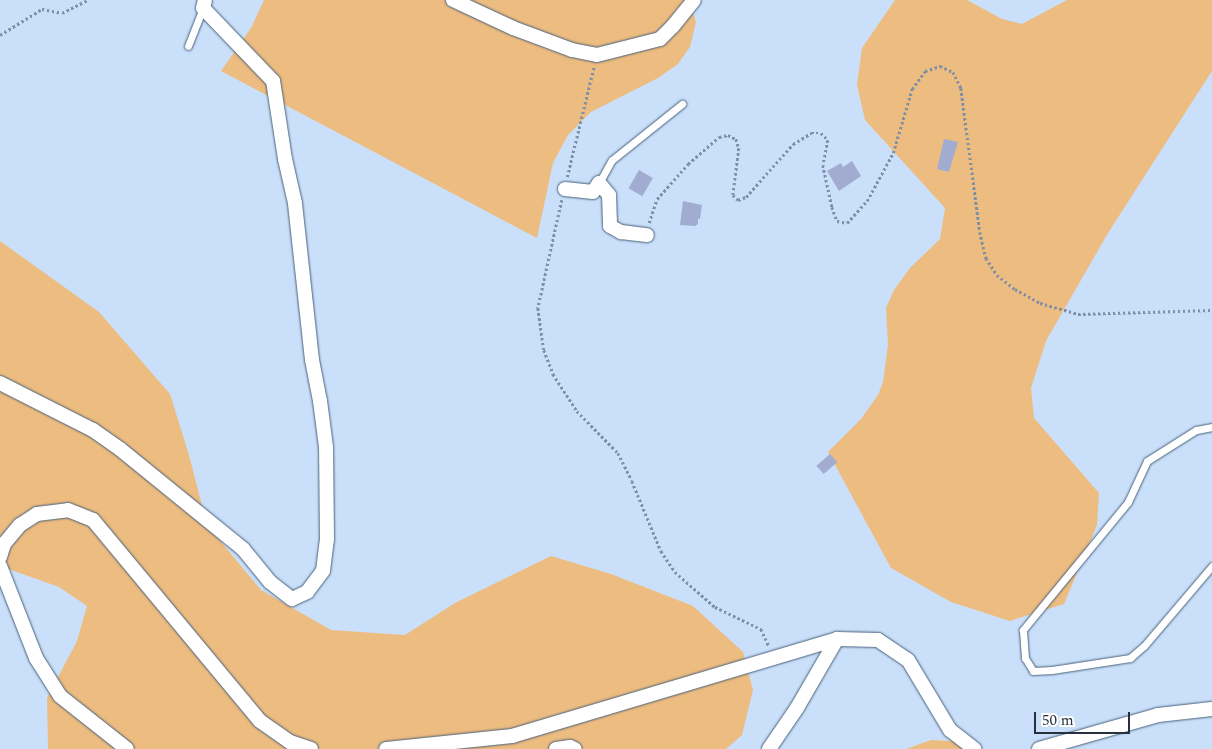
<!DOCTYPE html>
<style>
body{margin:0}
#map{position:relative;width:1212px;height:749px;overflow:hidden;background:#cae0fa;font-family:Spectral,serif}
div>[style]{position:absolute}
.green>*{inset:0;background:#edbc80}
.building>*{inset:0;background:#a1acd0;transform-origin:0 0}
.path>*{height:2.5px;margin-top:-1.25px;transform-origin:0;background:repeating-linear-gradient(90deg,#7f90a4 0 2.5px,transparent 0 5px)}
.roads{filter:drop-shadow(0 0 1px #48607b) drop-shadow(0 0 1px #48607b)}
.service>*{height:7px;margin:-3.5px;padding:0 3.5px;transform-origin:3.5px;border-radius:3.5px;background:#fff}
.minor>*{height:14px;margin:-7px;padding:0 7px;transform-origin:7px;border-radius:7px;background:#fff}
span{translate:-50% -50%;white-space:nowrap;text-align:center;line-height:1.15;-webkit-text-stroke:5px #fff;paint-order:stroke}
.scale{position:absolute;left:1034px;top:712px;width:96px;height:22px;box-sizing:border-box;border:2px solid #26313d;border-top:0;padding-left:6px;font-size:15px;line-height:18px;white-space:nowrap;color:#26313d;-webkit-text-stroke:4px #fff;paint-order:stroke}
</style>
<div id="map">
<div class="green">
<div style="clip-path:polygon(264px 0,689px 0,696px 22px,690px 47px,678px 64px,658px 78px,591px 112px,568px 135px,553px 163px,537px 238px,221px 71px,251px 28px)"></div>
<div style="clip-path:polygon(895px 0,967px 0,1002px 19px,1022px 24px,1067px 0,1212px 0,1212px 71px,1108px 233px,1046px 341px,1031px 388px,1034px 418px,1099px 493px,1097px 525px,1064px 604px,1010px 621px,951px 602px,891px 568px,828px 452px,861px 419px,878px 395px,883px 382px,888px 345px,886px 308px,894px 290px,910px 268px,940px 239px,945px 208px,865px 120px,857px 85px,862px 48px)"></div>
<div style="clip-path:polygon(0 241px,99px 312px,170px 394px,189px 455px,207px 525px,261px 590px,331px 630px,405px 635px,455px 603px,551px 556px,611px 574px,693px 606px,743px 652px,753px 690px,742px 735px,726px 749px,48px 749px,47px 698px,77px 641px,87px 606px,59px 587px,0 566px)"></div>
<div style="clip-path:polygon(931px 740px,970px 742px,980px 749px,906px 749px)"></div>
</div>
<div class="building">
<div style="clip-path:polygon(944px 139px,958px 142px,949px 172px,937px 169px)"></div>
<div style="clip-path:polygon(852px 161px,861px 176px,839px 191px,827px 171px,841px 163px,843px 167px)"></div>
<div style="left:639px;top:170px;width:16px;height:21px;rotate:30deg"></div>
<div style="clip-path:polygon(683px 201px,702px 205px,700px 219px,698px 219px,698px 224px,695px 226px,680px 225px)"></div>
<div style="left:830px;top:454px;width:11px;height:18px;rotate:49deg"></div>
</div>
<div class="path">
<div style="left:0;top:35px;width:49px;rotate:-31.8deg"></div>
<div style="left:42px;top:9px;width:20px;rotate:11deg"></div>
<div style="left:62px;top:13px;width:29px;rotate:-27deg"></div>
<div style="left:567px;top:177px;width:114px;rotate:-76.3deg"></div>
<div style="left:562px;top:200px;width:111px;rotate:102.5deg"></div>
<div style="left:538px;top:308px;width:42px;rotate:81.9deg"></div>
<div style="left:544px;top:350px;width:26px;rotate:69deg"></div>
<div style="left:553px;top:374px;width:44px;rotate:57deg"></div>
<div style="left:577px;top:411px;width:59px;rotate:45.7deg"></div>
<div style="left:618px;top:453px;width:31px;rotate:63deg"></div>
<div style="left:632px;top:481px;width:76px;rotate:67.5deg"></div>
<div style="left:661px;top:551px;width:25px;rotate:56deg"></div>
<div style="left:675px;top:572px;width:53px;rotate:41.2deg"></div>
<div style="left:715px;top:607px;width:51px;rotate:25.6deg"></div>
<div style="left:761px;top:629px;width:19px;rotate:65deg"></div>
<div style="left:649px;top:223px;width:25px;rotate:-72deg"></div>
<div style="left:657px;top:199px;width:47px;rotate:-48.5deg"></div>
<div style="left:688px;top:164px;width:41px;rotate:-41.1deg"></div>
<div style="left:719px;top:137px;width:9px;rotate:-13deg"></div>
<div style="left:728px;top:135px;width:9px;rotate:27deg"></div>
<div style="left:736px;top:139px;width:9px;rotate:72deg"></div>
<div style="left:739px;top:148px;width:47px;rotate:97.3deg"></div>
<div style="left:733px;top:195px;width:7px;rotate:45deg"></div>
<div style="left:738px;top:200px;width:9px;rotate:-21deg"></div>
<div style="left:746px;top:197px;width:71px;rotate:-48.4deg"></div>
<div style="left:793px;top:144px;width:21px;rotate:-31deg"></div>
<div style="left:811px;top:133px;width:10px"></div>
<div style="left:821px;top:133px;width:10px;rotate:45deg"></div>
<div style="left:828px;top:140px;width:25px;rotate:101deg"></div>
<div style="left:823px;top:165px;width:43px;rotate:77.9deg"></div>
<div style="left:832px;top:207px;width:15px;rotate:70deg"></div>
<div style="left:837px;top:221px;width:10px;rotate:11deg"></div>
<div style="left:847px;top:223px;width:30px;rotate:-48deg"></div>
<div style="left:867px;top:201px;width:55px;rotate:-61.6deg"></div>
<div style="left:893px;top:153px;width:67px;rotate:-73.5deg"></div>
<div style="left:912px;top:89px;width:22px;rotate:-54deg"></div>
<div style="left:925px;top:71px;width:16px;rotate:-18deg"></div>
<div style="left:940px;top:66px;width:14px;rotate:25deg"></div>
<div style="left:953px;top:72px;width:18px;rotate:63deg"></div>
<div style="left:961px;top:88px;width:145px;rotate:82.5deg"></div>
<div style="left:980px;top:232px;width:27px;rotate:77deg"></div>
<div style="left:986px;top:258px;width:20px;rotate:57deg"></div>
<div style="left:997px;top:275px;width:23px;rotate:38deg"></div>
<div style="left:1015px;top:289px;width:29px;rotate:29deg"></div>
<div style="left:1040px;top:303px;width:40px;rotate:16deg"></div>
<div style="left:1078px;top:314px;width:134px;rotate:-1.7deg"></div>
</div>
<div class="roads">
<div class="service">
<div style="left:188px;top:46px;width:41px;rotate:-68.5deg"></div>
<div style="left:599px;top:183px;width:26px;rotate:-61deg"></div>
<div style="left:612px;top:160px;width:90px;rotate:-38.7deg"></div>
<div style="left:1212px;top:427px;width:16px;rotate:169deg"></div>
<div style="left:1196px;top:430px;width:58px;rotate:147.7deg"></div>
<div style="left:1147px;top:461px;width:45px;rotate:114.9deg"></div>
<div style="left:1128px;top:502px;width:166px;rotate:129.4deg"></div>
<div style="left:1023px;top:630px;width:28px;rotate:86deg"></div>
<div style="left:1025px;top:658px;width:15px;rotate:58deg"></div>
<div style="left:1033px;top:671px;width:19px;rotate:-3deg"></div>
<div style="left:1052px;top:670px;width:79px;rotate:-8.7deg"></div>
<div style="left:1130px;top:658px;width:18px;rotate:-41deg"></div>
<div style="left:1144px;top:646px;width:105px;rotate:-49.6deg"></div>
</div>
<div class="minor">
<div style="left:453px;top:0;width:66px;rotate:25deg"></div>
<div style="left:513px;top:28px;width:63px;rotate:20.4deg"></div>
<div style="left:572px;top:50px;width:25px;rotate:11deg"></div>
<div style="left:597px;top:55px;width:65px;rotate:-14.3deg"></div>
<div style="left:660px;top:39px;width:18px;rotate:-45deg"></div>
<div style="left:673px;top:26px;width:33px;rotate:-51deg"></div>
<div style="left:565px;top:189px;width:28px;rotate:6deg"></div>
<div style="left:593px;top:192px;width:11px;rotate:-56deg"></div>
<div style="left:599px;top:183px;width:16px;rotate:50deg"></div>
<div style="left:609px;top:195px;width:31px;rotate:88deg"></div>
<div style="left:610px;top:226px;width:13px;rotate:29deg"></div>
<div style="left:621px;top:232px;width:26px;rotate:7deg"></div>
<div style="left:0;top:383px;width:104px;rotate:26.8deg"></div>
<div style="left:93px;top:430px;width:33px;rotate:35deg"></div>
<div style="left:120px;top:449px;width:159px;rotate:39.1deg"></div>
<div style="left:243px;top:549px;width:43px;rotate:50.7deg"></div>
<div style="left:270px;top:582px;width:28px;rotate:38deg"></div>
<div style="left:292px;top:599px;width:17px;rotate:-25deg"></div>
<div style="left:307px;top:592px;width:26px;rotate:-53deg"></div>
<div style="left:323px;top:571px;width:31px;rotate:-83deg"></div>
<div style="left:327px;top:540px;width:93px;rotate:-90.6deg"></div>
<div style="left:326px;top:447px;width:46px;rotate:-97.4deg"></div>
<div style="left:320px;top:401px;width:42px;rotate:-101deg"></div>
<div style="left:312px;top:360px;width:158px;rotate:-96.2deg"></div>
<div style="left:295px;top:203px;width:45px;rotate:-102.8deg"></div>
<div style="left:285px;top:159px;width:79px;rotate:-98.7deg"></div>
<div style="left:273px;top:81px;width:101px;rotate:-133.8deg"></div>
<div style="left:203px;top:8px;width:8px;rotate:-76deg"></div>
<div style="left:0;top:557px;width:14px;rotate:-73deg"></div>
<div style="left:4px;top:544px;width:25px;rotate:-50deg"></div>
<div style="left:20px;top:525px;width:20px;rotate:-33deg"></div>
<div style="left:37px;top:514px;width:31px;rotate:-7deg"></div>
<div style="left:68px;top:510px;width:27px;rotate:22deg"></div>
<div style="left:93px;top:520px;width:261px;rotate:50.3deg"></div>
<div style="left:260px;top:721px;width:37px;rotate:35deg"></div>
<div style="left:290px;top:742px;width:22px;rotate:18deg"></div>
<div style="left:0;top:566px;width:99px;rotate:68.6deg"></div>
<div style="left:36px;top:658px;width:45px;rotate:57.7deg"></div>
<div style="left:60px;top:696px;width:85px;rotate:38.3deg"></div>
<div style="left:386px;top:749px;width:127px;rotate:-5.9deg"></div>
<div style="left:512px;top:736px;width:339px;rotate:-16.6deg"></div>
<div style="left:837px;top:639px;width:41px;rotate:1.4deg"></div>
<div style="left:878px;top:640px;width:36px;rotate:34deg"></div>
<div style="left:908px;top:660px;width:82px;rotate:59deg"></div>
<div style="left:950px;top:730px;width:31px;rotate:38deg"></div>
<div style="left:556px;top:749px;width:14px;rotate:-8deg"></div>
<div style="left:570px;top:747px;width:5px;rotate:22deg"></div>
<div style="left:769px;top:749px;width:50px;rotate:-55.7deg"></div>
<div style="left:797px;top:708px;width:80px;rotate:-59.9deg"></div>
<div style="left:1039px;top:749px;width:124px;rotate:-15.9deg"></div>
<div style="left:1158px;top:715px;width:54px;rotate:-6.3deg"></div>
</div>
</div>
<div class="scale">50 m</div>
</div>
